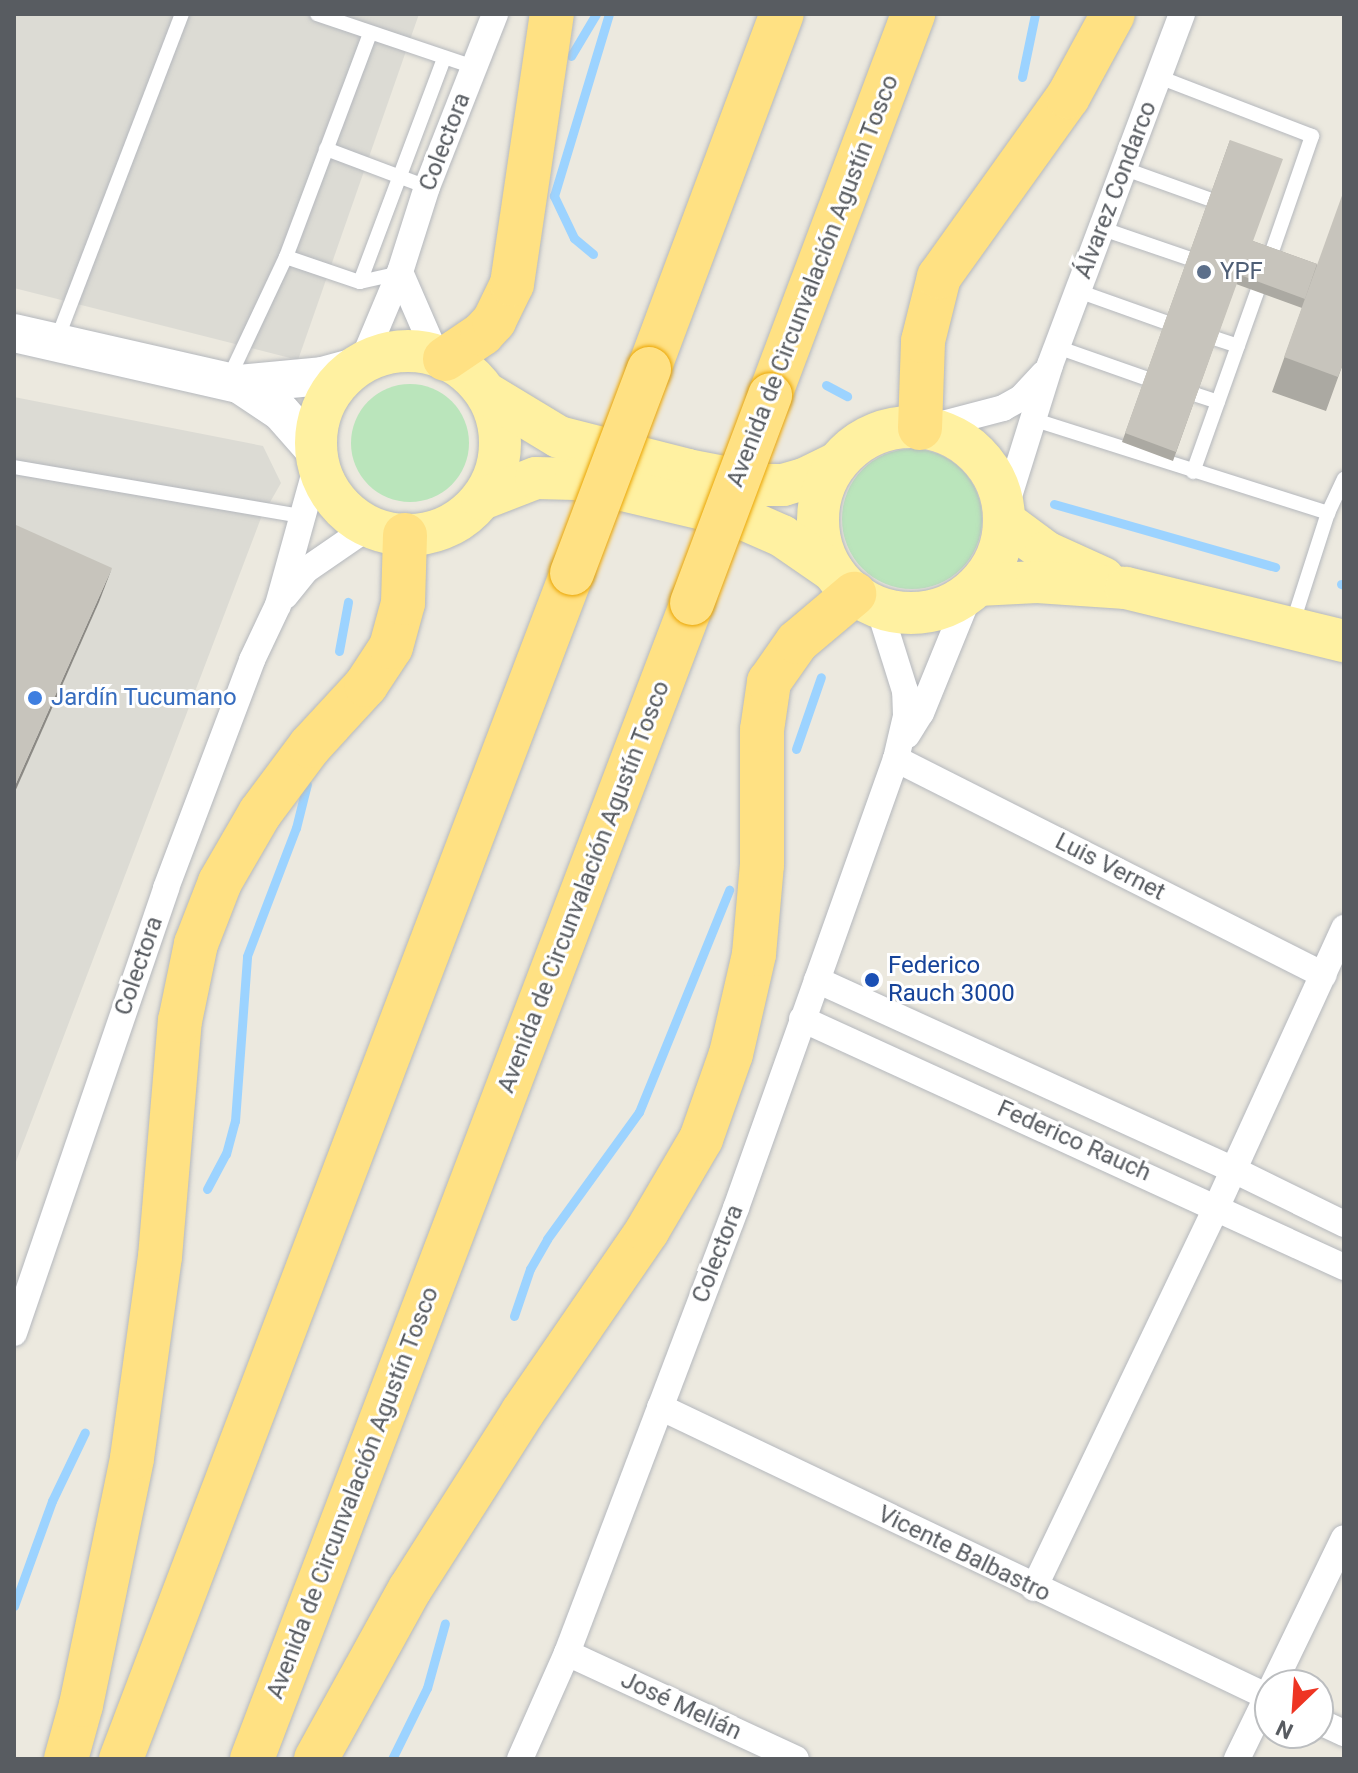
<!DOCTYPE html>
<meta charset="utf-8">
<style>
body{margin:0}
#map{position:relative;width:1358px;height:1773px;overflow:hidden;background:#ece9df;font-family:Roboto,sans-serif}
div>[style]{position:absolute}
.industrial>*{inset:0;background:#dcdbd4}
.green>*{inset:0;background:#bae5bb}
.round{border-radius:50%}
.stream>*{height:9px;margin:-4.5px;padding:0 4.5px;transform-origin:4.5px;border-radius:4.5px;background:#9cd3ff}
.roads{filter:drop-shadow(0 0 2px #b5b8bd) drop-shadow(0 0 2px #b5b8bd)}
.lane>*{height:14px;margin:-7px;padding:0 7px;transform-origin:7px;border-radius:7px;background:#fff}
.street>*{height:26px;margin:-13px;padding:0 13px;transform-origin:13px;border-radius:13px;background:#fff}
.secondary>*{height:38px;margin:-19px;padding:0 19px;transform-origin:19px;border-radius:19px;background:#fff}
.primary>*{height:42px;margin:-21px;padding:0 21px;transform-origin:21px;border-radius:21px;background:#fff1a1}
.primary>.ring{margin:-21px;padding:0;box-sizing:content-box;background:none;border:42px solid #fff1a1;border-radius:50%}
.highway>*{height:44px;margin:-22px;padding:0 22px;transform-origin:22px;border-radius:22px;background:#ffe183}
.bridges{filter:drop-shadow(0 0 2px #eba500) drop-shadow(0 0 2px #eba500)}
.highway-bridge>*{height:44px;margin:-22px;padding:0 22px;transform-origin:22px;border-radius:22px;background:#ffe183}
.wall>*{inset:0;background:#aba9a2}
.shaded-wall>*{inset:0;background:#8b8984}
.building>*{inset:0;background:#c7c4bc}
.dots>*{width:22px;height:22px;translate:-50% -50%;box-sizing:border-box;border:4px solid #fff;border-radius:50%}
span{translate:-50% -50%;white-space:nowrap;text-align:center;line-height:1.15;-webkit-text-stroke:6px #fff;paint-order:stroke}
.street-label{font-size:24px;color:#585c61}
.service-label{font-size:24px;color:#4e5e75}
.left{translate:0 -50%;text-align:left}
.shop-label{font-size:24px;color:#366cbe}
.transit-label{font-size:24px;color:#164399}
.frame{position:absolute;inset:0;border:16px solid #585c61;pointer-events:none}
.north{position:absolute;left:1254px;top:1669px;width:80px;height:80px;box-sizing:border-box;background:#fff;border:2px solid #bcbec0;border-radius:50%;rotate:205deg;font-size:22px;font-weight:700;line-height:32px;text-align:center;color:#585c61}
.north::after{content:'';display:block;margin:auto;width:28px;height:36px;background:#ee3523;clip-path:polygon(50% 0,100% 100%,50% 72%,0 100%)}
</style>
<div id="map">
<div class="industrial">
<div style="clip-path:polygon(14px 14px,419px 14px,298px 360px,14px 288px)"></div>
<div style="clip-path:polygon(14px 397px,263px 446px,281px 483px,261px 518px,14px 1167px)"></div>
</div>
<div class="green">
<div class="round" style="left:351px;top:384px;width:118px;height:118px"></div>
<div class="round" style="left:842px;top:449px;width:140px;height:140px"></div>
</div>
<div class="stream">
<div style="left:571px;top:56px;width:49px;rotate:-59.2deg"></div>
<div style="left:1022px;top:77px;width:64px;rotate:-78.3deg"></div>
<div style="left:593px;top:254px;width:25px;rotate:-140deg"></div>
<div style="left:574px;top:238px;width:47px;rotate:-115.5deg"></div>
<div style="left:554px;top:196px;width:190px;rotate:-73.2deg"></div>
<div style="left:826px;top:385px;width:24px;rotate:28deg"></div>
<div style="left:1054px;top:504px;width:230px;rotate:15.9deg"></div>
<div style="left:1341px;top:584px;width:3px;rotate:18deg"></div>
<div style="left:339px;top:651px;width:50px;rotate:-79.6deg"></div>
<div style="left:796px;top:749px;width:76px;rotate:-70.9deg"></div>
<div style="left:207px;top:1189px;width:40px;rotate:-62deg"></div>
<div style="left:226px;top:1154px;width:34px;rotate:-75deg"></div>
<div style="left:235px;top:1121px;width:165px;rotate:-85.8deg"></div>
<div style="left:247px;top:956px;width:137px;rotate:-69.1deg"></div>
<div style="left:296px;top:828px;width:45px;rotate:-76deg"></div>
<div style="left:514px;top:1316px;width:50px;rotate:-71.2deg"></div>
<div style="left:530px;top:1269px;width:34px;rotate:-60deg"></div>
<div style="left:547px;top:1239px;width:157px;rotate:-54.1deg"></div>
<div style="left:639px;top:1112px;width:240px;rotate:-67.9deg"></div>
<div style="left:14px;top:1606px;width:112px;rotate:-70.1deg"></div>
<div style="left:52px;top:1501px;width:76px;rotate:-64.4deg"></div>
<div style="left:392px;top:1759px;width:79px;rotate:-63.8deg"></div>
<div style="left:427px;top:1688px;width:67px;rotate:-74.5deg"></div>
</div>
<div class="roads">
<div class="lane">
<div style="left:317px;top:14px;width:166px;rotate:18.7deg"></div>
<div style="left:1159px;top:77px;width:164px;rotate:21.1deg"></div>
<div style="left:1312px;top:136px;width:128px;rotate:109.1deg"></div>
<div style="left:326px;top:149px;width:108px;rotate:20.6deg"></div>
<div style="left:1125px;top:169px;width:89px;rotate:19.7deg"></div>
<div style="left:1103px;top:229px;width:90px;rotate:18.8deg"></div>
<div style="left:286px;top:257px;width:78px;rotate:18.7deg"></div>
<div style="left:360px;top:282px;width:41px;rotate:-12.7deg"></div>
<div style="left:360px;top:282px;width:239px;rotate:-69.4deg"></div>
<div style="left:1078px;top:291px;width:92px;rotate:19.6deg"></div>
<div style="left:1217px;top:339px;width:22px;rotate:18deg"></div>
<div style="left:56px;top:342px;width:351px;rotate:-69deg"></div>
<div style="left:1057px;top:347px;width:93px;rotate:19.4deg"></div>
<div style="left:228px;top:380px;width:136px;rotate:-64.8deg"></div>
<div style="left:286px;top:257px;width:239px;rotate:-69.4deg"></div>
<div style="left:1197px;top:395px;width:22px;rotate:18deg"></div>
<div style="left:1032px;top:419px;width:311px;rotate:17.6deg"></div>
<div style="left:14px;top:467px;width:292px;rotate:9.7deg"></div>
<div style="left:1193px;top:472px;width:191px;rotate:-70.4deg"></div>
<div style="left:1292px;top:625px;width:118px;rotate:-72.2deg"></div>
<div style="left:1328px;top:513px;width:38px;rotate:-65deg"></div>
</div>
<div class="street">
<div style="left:400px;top:272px;width:93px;rotate:66.5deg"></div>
<div style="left:361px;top:365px;width:101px;rotate:-67.2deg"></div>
<div style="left:400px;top:272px;width:89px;rotate:-72.4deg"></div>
<div style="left:427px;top:187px;width:186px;rotate:-68.5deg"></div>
<div style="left:927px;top:428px;width:79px;rotate:-14.7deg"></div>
<div style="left:1003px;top:408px;width:21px;rotate:-29deg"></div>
<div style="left:1021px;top:398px;width:33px;rotate:-47deg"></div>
<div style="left:1004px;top:512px;width:154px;rotate:-72.6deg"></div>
<div style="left:1050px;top:365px;width:375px;rotate:-69.4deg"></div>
<div style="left:285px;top:596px;width:33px;rotate:-51deg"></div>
<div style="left:306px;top:570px;width:78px;rotate:-34.5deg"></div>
<div style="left:907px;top:735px;width:26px;rotate:-58deg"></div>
<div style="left:921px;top:713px;width:130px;rotate:-67.8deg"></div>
<div style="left:896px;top:759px;width:479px;rotate:26.8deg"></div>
<div style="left:817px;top:980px;width:458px;rotate:24.5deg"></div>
<div style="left:1234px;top:1170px;width:123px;rotate:26.1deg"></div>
<div style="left:802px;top:1019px;width:596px;rotate:24.59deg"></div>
<div style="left:14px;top:1333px;width:470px;rotate:-71.1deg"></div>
<div style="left:166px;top:888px;width:244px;rotate:-69.3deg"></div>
<div style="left:252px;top:660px;width:61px;rotate:-64.7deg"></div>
<div style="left:278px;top:605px;width:149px;rotate:-74.5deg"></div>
<div style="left:660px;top:1407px;width:676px;rotate:25.5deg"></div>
<div style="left:1034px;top:1588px;width:424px;rotate:-64.4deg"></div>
<div style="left:1217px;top:1206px;width:306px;rotate:-65.4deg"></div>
<div style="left:567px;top:1653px;width:252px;rotate:24.8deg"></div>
<div style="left:1273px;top:1685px;width:163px;rotate:-64.2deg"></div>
<div style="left:1318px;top:1721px;width:29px;rotate:25deg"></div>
<div style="left:520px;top:1759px;width:116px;rotate:-66.1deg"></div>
<div style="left:567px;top:1653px;width:476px;rotate:-69.2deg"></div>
<div style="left:736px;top:1208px;width:477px;rotate:-70.4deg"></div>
<div style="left:896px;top:759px;width:44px;rotate:-76.9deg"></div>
<div style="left:906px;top:716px;width:25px;rotate:-92deg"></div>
<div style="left:905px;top:691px;width:87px;rotate:-107.4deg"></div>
<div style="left:1237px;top:1759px;width:76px;rotate:-64.1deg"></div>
</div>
<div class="secondary">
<div style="left:14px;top:333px;width:231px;rotate:12.8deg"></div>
<div style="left:239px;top:384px;width:50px;rotate:33.7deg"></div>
<div style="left:281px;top:412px;width:55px;rotate:48.7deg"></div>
<div style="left:239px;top:384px;width:83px;rotate:-5.5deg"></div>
<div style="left:322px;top:376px;width:35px;rotate:-15deg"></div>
</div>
<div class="primary">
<div class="ring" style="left:316px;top:351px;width:142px;height:142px"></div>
<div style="left:486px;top:393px;width:85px;rotate:31.1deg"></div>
<div style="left:559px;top:437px;width:133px;rotate:14.3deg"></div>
<div style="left:688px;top:470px;width:78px;rotate:11deg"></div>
<div style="left:765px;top:485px;width:18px"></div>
<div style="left:783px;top:485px;width:22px;rotate:-16deg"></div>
<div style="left:804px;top:479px;width:37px;rotate:-26deg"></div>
<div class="ring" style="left:818px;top:427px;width:144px;height:144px"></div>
<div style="left:482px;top:499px;width:58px;rotate:-21.3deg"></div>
<div style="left:536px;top:478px;width:40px;rotate:1.4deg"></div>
<div style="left:576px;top:479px;width:170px;rotate:13.3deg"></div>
<div style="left:741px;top:518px;width:45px;rotate:23.7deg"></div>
<div style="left:782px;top:536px;width:62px;rotate:34.5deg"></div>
<div style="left:1004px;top:521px;width:52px;rotate:36.4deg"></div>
<div style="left:1046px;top:552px;width:63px;rotate:24.5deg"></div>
<div style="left:978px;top:585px;width:59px;rotate:-2.9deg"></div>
<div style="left:1037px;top:582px;width:89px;rotate:3.9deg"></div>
<div style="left:1126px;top:588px;width:224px;rotate:13.7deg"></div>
</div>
<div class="highway">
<div style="left:445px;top:359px;width:45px;rotate:-34deg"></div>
<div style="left:482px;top:334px;width:18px;rotate:-47deg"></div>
<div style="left:494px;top:321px;width:41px;rotate:-64.1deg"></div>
<div style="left:512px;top:284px;width:273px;rotate:-81.6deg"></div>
<div style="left:649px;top:369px;width:379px;rotate:-69.5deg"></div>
<div style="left:770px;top:395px;width:407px;rotate:-69.4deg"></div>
<div style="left:920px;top:428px;width:87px;rotate:-88deg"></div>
<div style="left:923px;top:341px;width:66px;rotate:-76deg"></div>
<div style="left:939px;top:277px;width:221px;rotate:-54.4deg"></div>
<div style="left:1068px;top:97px;width:94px;rotate:-61.5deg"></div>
<div style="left:66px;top:1759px;width:56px;rotate:-74.5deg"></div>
<div style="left:81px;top:1705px;width:252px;rotate:-78.3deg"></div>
<div style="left:132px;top:1458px;width:203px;rotate:-82.1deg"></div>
<div style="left:160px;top:1257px;width:237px;rotate:-85.2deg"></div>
<div style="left:180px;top:1021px;width:79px;rotate:-78.3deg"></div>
<div style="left:196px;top:944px;width:66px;rotate:-68.8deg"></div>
<div style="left:220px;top:882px;width:80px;rotate:-59.9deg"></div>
<div style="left:260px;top:813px;width:84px;rotate:-53.3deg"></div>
<div style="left:310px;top:746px;width:83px;rotate:-47.4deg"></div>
<div style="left:366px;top:685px;width:45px;rotate:-56.7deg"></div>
<div style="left:391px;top:647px;width:46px;rotate:-74.7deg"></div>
<div style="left:403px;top:603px;width:68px;rotate:-88.3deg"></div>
<div style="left:121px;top:1759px;width:1269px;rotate:-69.18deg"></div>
<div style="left:252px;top:1759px;width:1237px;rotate:-69.16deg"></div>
<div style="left:316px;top:1759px;width:194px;rotate:-61.1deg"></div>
<div style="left:410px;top:1589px;width:209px;rotate:-57.5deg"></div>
<div style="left:522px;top:1413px;width:221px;rotate:-55.5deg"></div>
<div style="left:647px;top:1231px;width:107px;rotate:-59.6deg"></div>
<div style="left:701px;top:1139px;width:90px;rotate:-70.6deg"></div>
<div style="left:731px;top:1054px;width:103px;rotate:-77deg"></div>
<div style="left:754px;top:954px;width:89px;rotate:-84.9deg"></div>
<div style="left:762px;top:865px;width:135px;rotate:-90deg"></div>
<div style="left:762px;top:730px;width:49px;rotate:-81.7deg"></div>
<div style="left:769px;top:682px;width:49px;rotate:-55deg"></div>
<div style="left:797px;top:642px;width:75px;rotate:-40.1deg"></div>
</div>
</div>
<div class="bridges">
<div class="highway-bridge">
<div style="left:572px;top:573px;width:218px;rotate:-69.3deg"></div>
<div style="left:692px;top:603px;width:222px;rotate:-69.4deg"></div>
</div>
</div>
<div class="wall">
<div style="clip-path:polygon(1230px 140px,1253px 241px,1317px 264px,1344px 361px,1326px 411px,1272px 392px,1302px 308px,1236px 284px,1173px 461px,1122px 442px)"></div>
</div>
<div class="shaded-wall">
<div style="clip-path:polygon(112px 568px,99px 602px,14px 794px,14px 788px)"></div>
</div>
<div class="building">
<div style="clip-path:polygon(1230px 140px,1283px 159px,1253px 241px,1317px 264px,1305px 299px,1240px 275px,1176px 452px,1125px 433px)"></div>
<div style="clip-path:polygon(1344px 190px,1344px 361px,1338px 377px,1284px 357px)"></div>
<div style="clip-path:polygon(16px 525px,112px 568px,14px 788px,14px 530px)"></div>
</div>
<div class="dots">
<div style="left:1204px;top:272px;background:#5c6f8a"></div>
<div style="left:35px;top:698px;background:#3f7fe0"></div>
<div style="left:872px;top:980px;background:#1a4fb4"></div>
</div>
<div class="street-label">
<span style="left:445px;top:142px;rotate:-69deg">Colectora</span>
<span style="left:1116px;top:190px;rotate:-69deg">Álvarez Condarco</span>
<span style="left:813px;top:281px;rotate:-69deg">Avenida de Circunvalación Agustín Tosco</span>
<span style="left:1110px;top:867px;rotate:27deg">Luis Vernet</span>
<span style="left:584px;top:887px;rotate:-69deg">Avenida de Circunvalación Agustín Tosco</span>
<span style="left:139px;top:966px;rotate:-71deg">Colectora</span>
<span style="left:1074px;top:1141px;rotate:24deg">Federico Rauch</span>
<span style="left:718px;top:1254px;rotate:-69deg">Colectora</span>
<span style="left:353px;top:1493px;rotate:-69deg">Avenida de Circunvalación Agustín Tosco</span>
<span style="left:964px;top:1554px;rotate:26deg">Vicente Balbastro</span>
<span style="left:681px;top:1706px;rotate:25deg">José Melián</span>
</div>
<div class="service-label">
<span class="left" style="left:1220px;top:272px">YPF</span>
</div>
<div class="shop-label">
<span class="left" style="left:51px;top:698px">Jardín Tucumano</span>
</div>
<div class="transit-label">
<span class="left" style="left:888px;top:980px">Federico<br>Rauch 3000</span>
</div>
<div class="frame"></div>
<div class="north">N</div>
</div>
